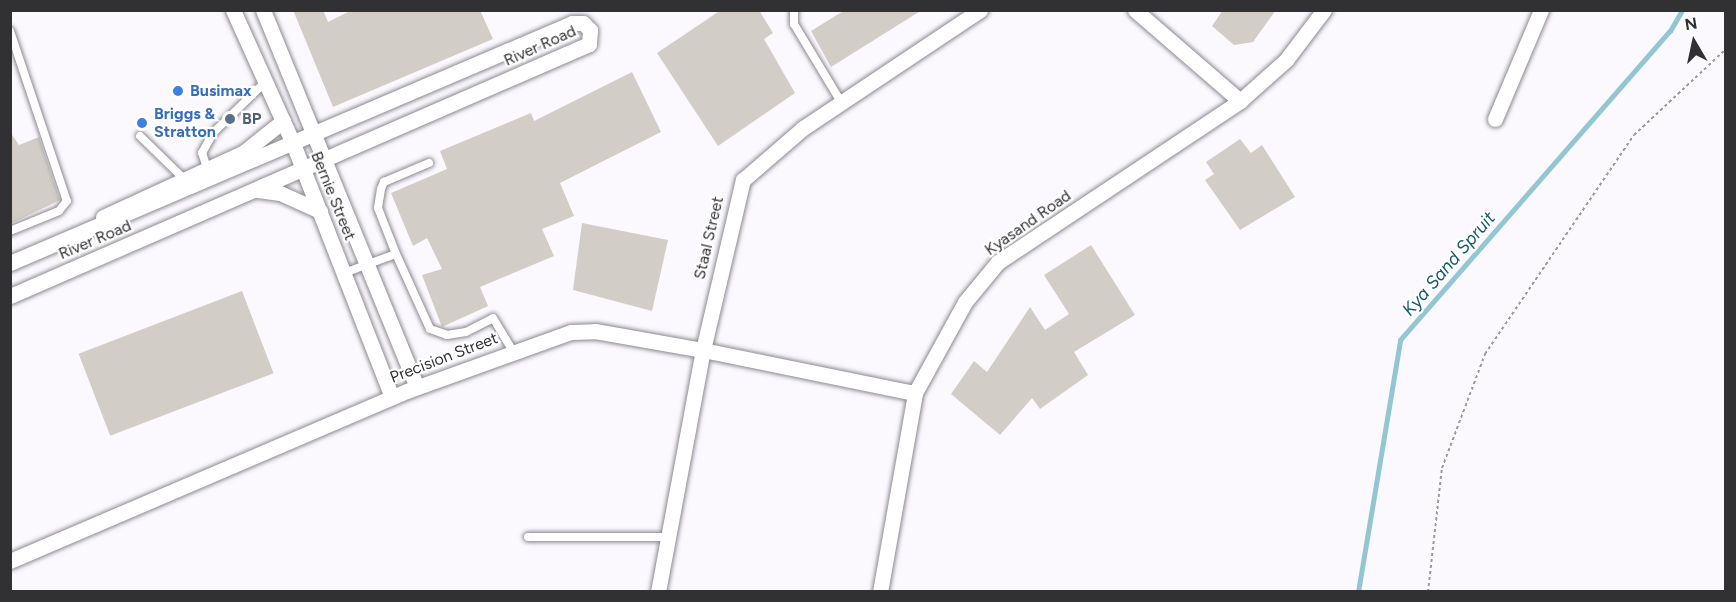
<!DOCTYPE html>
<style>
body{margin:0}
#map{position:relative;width:1736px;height:602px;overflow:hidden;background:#fbf8fe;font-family:Figtree,sans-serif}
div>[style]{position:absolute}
.stream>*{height:4.5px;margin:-2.25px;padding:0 2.25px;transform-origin:2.25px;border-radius:2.25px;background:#92c6d3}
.building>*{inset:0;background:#d2cec7;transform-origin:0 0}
.path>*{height:2px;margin-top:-1px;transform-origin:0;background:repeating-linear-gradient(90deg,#9c9a9e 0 3px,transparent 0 6px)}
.roads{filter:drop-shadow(0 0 2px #8c8990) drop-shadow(0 0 2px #8c8990)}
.service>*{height:8px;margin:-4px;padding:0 4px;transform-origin:4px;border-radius:4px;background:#fff}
.minor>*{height:15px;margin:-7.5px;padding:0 7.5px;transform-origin:7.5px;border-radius:7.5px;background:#fff}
.dots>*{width:16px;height:16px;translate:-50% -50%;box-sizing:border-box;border:3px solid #fff;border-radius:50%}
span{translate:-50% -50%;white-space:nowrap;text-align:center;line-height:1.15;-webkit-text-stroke:4.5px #fff;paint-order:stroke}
.street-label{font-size:16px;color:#313033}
.shop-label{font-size:16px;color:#366cbe;font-weight:700}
.left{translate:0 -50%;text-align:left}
.service-label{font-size:16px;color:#4e5e75;font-weight:700}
.water-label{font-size:18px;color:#135a68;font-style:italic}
.frame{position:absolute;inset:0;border:12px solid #313033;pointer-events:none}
.north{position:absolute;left:1664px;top:12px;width:60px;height:60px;-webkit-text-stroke:4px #fff;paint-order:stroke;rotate:351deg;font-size:16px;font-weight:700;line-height:24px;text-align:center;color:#313033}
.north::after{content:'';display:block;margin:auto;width:21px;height:27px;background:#313033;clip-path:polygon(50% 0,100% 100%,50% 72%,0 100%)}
</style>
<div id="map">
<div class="stream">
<div style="left:1358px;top:592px;width:255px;rotate:-80.5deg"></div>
<div style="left:1400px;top:340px;width:410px;rotate:-48.9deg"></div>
<div style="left:1670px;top:31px;width:24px;rotate:-60deg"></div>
</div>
<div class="building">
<div style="clip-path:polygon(293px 10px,323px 10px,328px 22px,352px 10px,480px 10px,493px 39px,333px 107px)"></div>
<div style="clip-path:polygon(721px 10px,759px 10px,773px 33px,764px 39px,795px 93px,718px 146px,657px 53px)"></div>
<div style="clip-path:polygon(845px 10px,922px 10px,831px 67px,811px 31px)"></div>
<div style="clip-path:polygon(1223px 10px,1276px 10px,1253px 42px,1234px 45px,1212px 26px)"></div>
<div style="clip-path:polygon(632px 72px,661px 132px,560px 183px,574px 216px,542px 229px,554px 256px,480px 287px,488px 306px,442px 327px,422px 275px,442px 269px,427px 238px,413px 246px,391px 193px,447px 169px,440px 151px,531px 113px,534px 121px)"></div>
<div style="clip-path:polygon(10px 132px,19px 145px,39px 137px,60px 200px,10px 224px)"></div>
<div style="clip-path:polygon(1240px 139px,1251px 153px,1262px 145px,1295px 197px,1240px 230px,1205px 180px,1214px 174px,1206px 162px)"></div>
<div style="clip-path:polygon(582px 223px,668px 240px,652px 311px,573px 290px)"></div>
<div style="clip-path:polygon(1091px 245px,1135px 315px,1074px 352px,1088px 375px,1040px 409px,1032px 398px,1000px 435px,951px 394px,974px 361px,987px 372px,1030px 307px,1045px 330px,1069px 314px,1044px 275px)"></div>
<div style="left:242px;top:291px;width:88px;height:175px;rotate:69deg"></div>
</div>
<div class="path">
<div style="left:1428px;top:592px;width:125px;rotate:-83.6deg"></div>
<div style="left:1442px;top:468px;width:122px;rotate:-69.3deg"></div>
<div style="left:1485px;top:354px;width:265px;rotate:-55.8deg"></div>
<div style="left:1634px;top:135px;width:126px;rotate:-43.1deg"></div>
</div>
<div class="roads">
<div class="service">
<div style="left:794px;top:10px;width:14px;rotate:90deg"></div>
<div style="left:794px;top:24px;width:91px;rotate:58.9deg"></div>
<div style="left:10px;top:31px;width:179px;rotate:71.5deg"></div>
<div style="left:67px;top:201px;width:13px;rotate:129deg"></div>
<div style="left:59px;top:211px;width:53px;rotate:157.8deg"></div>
<div style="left:140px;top:136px;width:60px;rotate:44.3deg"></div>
<div style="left:207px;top:168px;width:16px;rotate:-108deg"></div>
<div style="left:202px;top:153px;width:23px;rotate:-61deg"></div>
<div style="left:213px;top:133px;width:71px;rotate:-44.4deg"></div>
<div style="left:396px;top:254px;width:82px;rotate:65.6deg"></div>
<div style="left:430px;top:329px;width:18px;rotate:19deg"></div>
<div style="left:447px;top:335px;width:19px;rotate:-9deg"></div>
<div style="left:466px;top:332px;width:30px;rotate:-27deg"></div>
<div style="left:493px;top:318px;width:39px;rotate:59deg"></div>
<div style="left:344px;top:273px;width:55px;rotate:-20.1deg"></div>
<div style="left:396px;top:254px;width:49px;rotate:-111.4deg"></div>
<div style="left:378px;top:208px;width:19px;rotate:-81deg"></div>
<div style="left:381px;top:189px;width:8px;rotate:-67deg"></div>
<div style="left:384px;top:182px;width:49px;rotate:-22.9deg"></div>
<div style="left:528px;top:537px;width:141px"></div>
</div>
<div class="minor">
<div style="left:233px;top:10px;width:149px;rotate:65.8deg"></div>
<div style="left:294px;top:146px;width:269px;rotate:68.7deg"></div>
<div style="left:263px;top:10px;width:407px;rotate:67.8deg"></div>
<div style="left:1135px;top:10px;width:139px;rotate:40.9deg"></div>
<div style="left:1495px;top:119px;width:118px;rotate:-67.1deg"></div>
<div style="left:258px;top:190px;width:22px;rotate:8deg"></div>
<div style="left:280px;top:193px;width:44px;rotate:24.2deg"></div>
<div style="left:103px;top:217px;width:155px;rotate:-24.7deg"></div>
<div style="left:244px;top:152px;width:50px;rotate:-38.5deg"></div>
<div style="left:10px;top:263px;width:611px;rotate:-23.12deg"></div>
<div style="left:572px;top:23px;width:11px"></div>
<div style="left:583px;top:23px;width:10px;rotate:45deg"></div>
<div style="left:590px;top:30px;width:14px;rotate:94deg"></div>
<div style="left:589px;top:44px;width:631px;rotate:156.48deg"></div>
<div style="left:10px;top:561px;width:432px;rotate:-23.2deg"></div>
<div style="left:407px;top:391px;width:174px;rotate:-19.8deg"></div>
<div style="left:571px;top:332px;width:24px;rotate:-2deg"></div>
<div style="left:595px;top:331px;width:110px;rotate:10deg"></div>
<div style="left:703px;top:350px;width:216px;rotate:11.5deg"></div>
<div style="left:658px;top:592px;width:246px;rotate:-79.5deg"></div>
<div style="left:703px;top:350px;width:175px;rotate:-76.8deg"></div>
<div style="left:743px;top:180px;width:79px;rotate:-40.9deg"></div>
<div style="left:803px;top:128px;width:213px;rotate:-33.7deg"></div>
<div style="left:880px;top:592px;width:202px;rotate:-80deg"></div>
<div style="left:915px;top:393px;width:104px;rotate:-61.2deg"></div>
<div style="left:965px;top:302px;width:52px;rotate:-50.5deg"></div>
<div style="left:998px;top:262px;width:291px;rotate:-33.6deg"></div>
<div style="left:1240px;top:101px;width:62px;rotate:-41.7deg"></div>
<div style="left:1286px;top:60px;width:63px;rotate:-52.8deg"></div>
</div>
</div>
<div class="dots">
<div style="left:178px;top:91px;background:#3f7fe0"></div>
<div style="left:230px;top:119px;background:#5c6f8a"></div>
<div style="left:142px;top:123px;background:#3f7fe0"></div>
</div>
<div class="street-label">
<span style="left:540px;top:46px;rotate:-24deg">River Road</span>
<span style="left:333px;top:196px;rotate:68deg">Bernie Street</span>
<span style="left:1028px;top:223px;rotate:-35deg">Kyasand Road</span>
<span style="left:709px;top:238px;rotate:-77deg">Staal Street</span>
<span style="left:95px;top:240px;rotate:-23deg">River Road</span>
<span style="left:444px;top:358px;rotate:-21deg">Precision Street</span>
</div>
<div class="shop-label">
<span class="left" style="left:190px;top:91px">Busimax</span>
<span class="left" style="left:154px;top:123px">Briggs &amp;<br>Stratton</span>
</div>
<div class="service-label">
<span class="left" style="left:242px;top:119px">BP</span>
</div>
<div class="water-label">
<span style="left:1449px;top:264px;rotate:-49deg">Kya Sand Spruit</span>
</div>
<div class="frame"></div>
<div class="north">N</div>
</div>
